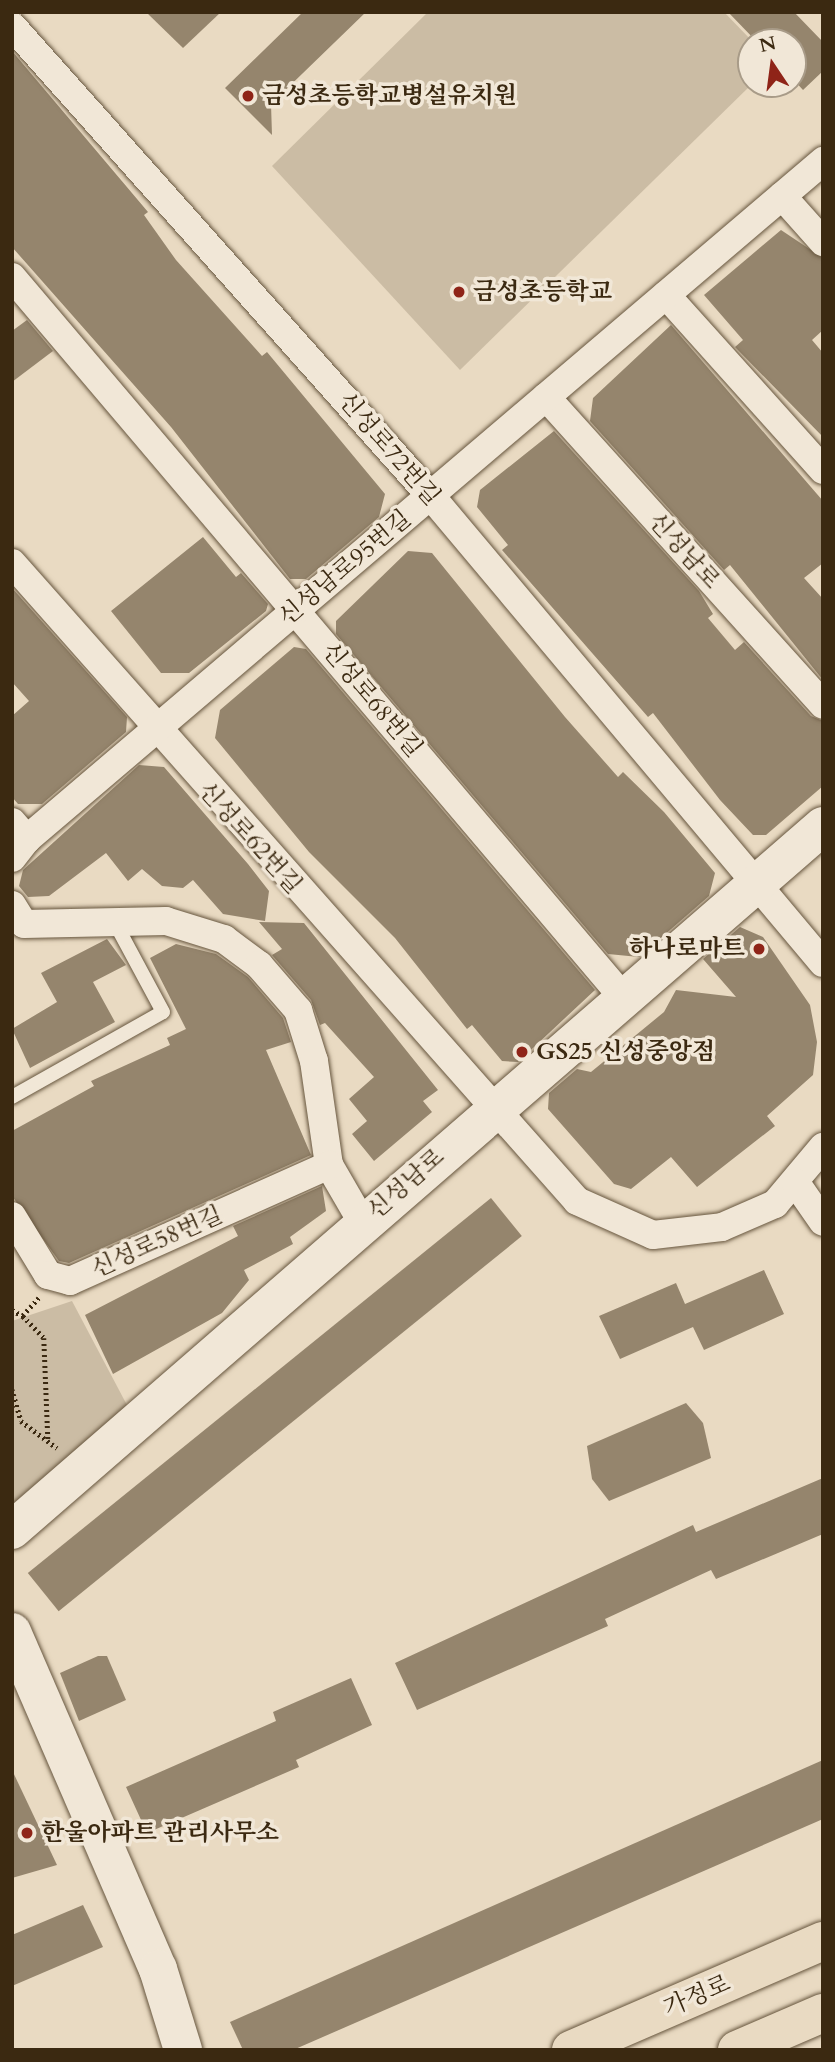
<!DOCTYPE html>
<meta charset="utf-8">
<style>
body{margin:0}
#map{position:relative;width:835px;height:2062px;overflow:hidden;background:#e9dac2;font-family:Cardo,"Noto Serif KR",serif}
div>[style]{position:absolute}
.green>*{inset:0;background:#cbbca4}
.building>*{inset:0;background:#95856d;transform-origin:0 0}
.path>*{height:4.5px;margin-top:-2.25px;transform-origin:0;background:repeating-linear-gradient(90deg,#3b2911 0 2px,transparent 0 5.5px)}
.roads{filter:drop-shadow(0 0 2px #66553d) drop-shadow(0 0 2px #66553d)}
.lane>*{height:14px;margin:-7px;padding:0 7px;transform-origin:7px;border-radius:7px;background:#f1e7d7}
.street>*{height:28px;margin:-14px;padding:0 14px;transform-origin:14px;border-radius:14px;background:#f1e7d7}
.secondary>*{height:38px;margin:-19px;padding:0 19px;transform-origin:19px;border-radius:19px;background:#f1e7d7}
.primary>*{height:38px;margin:-19px;padding:0 19px;transform-origin:19px;border-radius:19px;background:#e9dac2}
.dots>*{width:19px;height:19px;translate:-50% -50%;box-sizing:border-box;border:4px solid #f1e7d7;border-radius:50%}
span{translate:-50% -50%;white-space:nowrap;text-align:center;line-height:1.15;-webkit-text-stroke:7px #f1e7d7;paint-order:stroke}
.poi-label{font-size:24px;color:#3b2911;font-weight:700}
.left{translate:0 -50%;text-align:left}
.right{translate:-100% -50%;text-align:right}
.street-label{font-size:24px;color:#3b2911}
.frame{position:absolute;inset:0;border:14px solid #3b2911;pointer-events:none}
.north{position:absolute;left:737px;top:28px;width:70px;height:70px;box-sizing:border-box;background:#f1e7d7;border:2px solid #a89b88;border-radius:50%;rotate:347deg;font-size:19px;font-weight:700;line-height:28px;text-align:center;color:#3b2911}
.north::after{content:'';display:block;margin:auto;width:24px;height:32px;background:#8f2418;clip-path:polygon(50% 0,100% 100%,50% 72%,0 100%)}
</style>
<div id="map">
<div class="green">
<div style="clip-path:polygon(428px 12px,724px 12px,753px 42px,752px 84px,460px 370px,272px 166px)"></div>
<div style="clip-path:polygon(72px 1301px,128px 1407px,12px 1504px,12px 1321px)"></div>
</div>
<div class="building">
<div style="clip-path:polygon(146px 12px,221px 12px,183px 48px)"></div>
<div style="clip-path:polygon(303px 12px,366px 12px,271px 104px,272px 135px,225px 88px)"></div>
<div style="clip-path:polygon(728px 12px,794px 12px,823px 42px,823px 71px,803px 90px,793px 79px,793px 42px,757px 42px)"></div>
<div style="clip-path:polygon(12px 51px,148px 212px,144px 215px,176px 260px,262px 356px,267px 352px,385px 494px,379px 517px,306px 579px,290px 579px,171px 427px,12px 247px)"></div>
<div style="clip-path:polygon(781px 230px,823px 258px,823px 330px,812px 340px,823px 353px,823px 437px,735px 347px,743px 340px,704px 295px)"></div>
<div style="clip-path:polygon(27px 320px,53px 351px,12px 382px,12px 331px)"></div>
<div style="clip-path:polygon(671px 325px,823px 501px,823px 563px,804px 578px,823px 599px,823px 680px,730px 565px,724px 570px,590px 421px,593px 398px)"></div>
<div style="clip-path:polygon(554px 431px,699px 591px,713px 614px,708px 618px,735px 650px,744px 642px,811px 716px,823px 721px,823px 786px,766px 835px,753px 835px,720px 800px,653px 713px,648px 717px,502px 550px,508px 545px,477px 507px,480px 490px)"></div>
<div style="clip-path:polygon(203px 537px,236px 577px,241px 573px,268px 604px,266px 611px,189px 673px,161px 673px,111px 611px)"></div>
<div style="clip-path:polygon(408px 551px,432px 553px,565px 717px,618px 777px,623px 772px,664px 812px,715px 873px,709px 896px,639px 957px,608px 954px,336px 634px,336px 621px)"></div>
<div style="clip-path:polygon(12px 588px,127px 717px,126px 732px,42px 804px,18px 804px,12px 797px,12px 716px,29px 701px,12px 682px)"></div>
<div style="clip-path:polygon(294px 647px,306px 649px,595px 990px,518px 1062px,502px 1061px,472px 1025px,467px 1029px,395px 938px,309px 852px,215px 738px,220px 710px)"></div>
<div style="clip-path:polygon(139px 765px,164px 767px,248px 864px,269px 891px,265px 921px,223px 914px,193px 880px,183px 888px,162px 886px,142px 869px,128px 881px,106px 853px,49px 896px,28px 897px,19px 886px,23px 870px)"></div>
<div style="clip-path:polygon(259px 922px,304px 923px,438px 1090px,423px 1101px,432px 1112px,374px 1161px,352px 1134px,367px 1121px,349px 1099px,374px 1077px,325px 1023px,320px 1025px,311px 1000px,272px 955px,282px 949px)"></div>
<div style="clip-path:polygon(740px 927px,763px 937px,810px 1005px,817px 1042px,813px 1075px,767px 1116px,775px 1126px,697px 1187px,671px 1157px,631px 1189px,614px 1184px,548px 1109px,549px 1093px,577px 1069px,591px 1072px,664px 1012px,676px 990px,736px 997px,703px 959px)"></div>
<div style="clip-path:polygon(107px 939px,126px 965px,93px 982px,115px 1022px,30px 1068px,12px 1029px,57px 1002px,41px 973px)"></div>
<div style="clip-path:polygon(176px 944px,216px 954px,248px 977px,283px 1018px,291px 1042px,266px 1050px,311px 1155px,69px 1263px,59px 1261px,12px 1196px,12px 1131px,94px 1086px,91px 1081px,170px 1045px,167px 1038px,186px 1029px,150px 958px)"></div>
<div style="clip-path:polygon(322px 1186px,326px 1211px,290px 1237px,293px 1244px,244px 1270px,249px 1280px,222px 1313px,113px 1374px,85px 1315px,238px 1236px,233px 1226px)"></div>
<div style="left:491px;top:1198px;width:49px;height:596px;rotate:51deg"></div>
<div style="clip-path:polygon(764px 1270px,784px 1314px,704px 1350px,693px 1327px,620px 1359px,599px 1316px,676px 1283px,685px 1304px)"></div>
<div style="clip-path:polygon(686px 1403px,703px 1423px,711px 1458px,609px 1501px,592px 1479px,587px 1446px)"></div>
<div style="clip-path:polygon(823px 1478px,823px 1534px,716px 1579px,711px 1570px,605px 1619px,608px 1626px,417px 1710px,395px 1663px,693px 1525px,696px 1532px)"></div>
<div style="clip-path:polygon(98px 1656px,107px 1656px,126px 1700px,79px 1721px,60px 1673px)"></div>
<div style="clip-path:polygon(351px 1678px,372px 1725px,296px 1760px,299px 1767px,147px 1833px,126px 1787px,276px 1721px,273px 1712px)"></div>
<div style="clip-path:polygon(823px 1760px,823px 1819px,293px 2050px,243px 2050px,230px 2022px)"></div>
<div style="clip-path:polygon(12px 1770px,57px 1865px,12px 1878px)"></div>
<div style="clip-path:polygon(83px 1905px,103px 1947px,12px 1986px,12px 1935px)"></div>
</div>
<div class="path">
<div style="left:39px;top:1298px;width:24px;rotate:132deg"></div>
<div style="left:23px;top:1316px;width:30px;rotate:46deg"></div>
<div style="left:44px;top:1338px;width:101px;rotate:87.7deg"></div>
<div style="left:12px;top:1310px;width:13px;rotate:29deg"></div>
<div style="left:12px;top:1389px;width:33px;rotate:74deg"></div>
<div style="left:21px;top:1421px;width:45px;rotate:36.9deg"></div>
</div>
<div class="roads">
<div class="lane">
<div style="left:12px;top:1097px;width:173px;rotate:-29.4deg"></div>
<div style="left:163px;top:1012px;width:106px;rotate:-118.3deg"></div>
</div>
<div class="street">
<div style="left:12px;top:26px;width:628px;rotate:48.29deg"></div>
<div style="left:430px;top:495px;width:611px;rotate:49.98deg"></div>
<div style="left:782px;top:196px;width:62px;rotate:48.3deg"></div>
<div style="left:12px;top:277px;width:943px;rotate:49.69deg"></div>
<div style="left:666px;top:295px;width:235px;rotate:48.1deg"></div>
<div style="left:546px;top:397px;width:414px;rotate:48deg"></div>
<div style="left:12px;top:563px;width:852px;rotate:48.47deg"></div>
<div style="left:577px;top:1201px;width:83px;rotate:24.1deg"></div>
<div style="left:653px;top:1235px;width:69px;rotate:-6.6deg"></div>
<div style="left:722px;top:1227px;width:58px;rotate:-23.5deg"></div>
<div style="left:775px;top:1204px;width:75px;rotate:-49.9deg"></div>
<div style="left:12px;top:822px;width:23px;rotate:49deg"></div>
<div style="left:27px;top:839px;width:24px;rotate:128deg"></div>
<div style="left:27px;top:839px;width:1046px;rotate:-40.42deg"></div>
<div style="left:12px;top:905px;width:22px;rotate:58deg"></div>
<div style="left:24px;top:924px;width:142px;rotate:-1.2deg"></div>
<div style="left:166px;top:921px;width:61px;rotate:17.2deg"></div>
<div style="left:224px;top:939px;width:44px;rotate:36.6deg"></div>
<div style="left:259px;top:965px;width:60px;rotate:49.1deg"></div>
<div style="left:298px;top:1010px;width:53px;rotate:72.6deg"></div>
<div style="left:314px;top:1061px;width:105px;rotate:81.8deg"></div>
<div style="left:329px;top:1165px;width:66px;rotate:59.9deg"></div>
<div style="left:796px;top:1183px;width:47px;rotate:55.3deg"></div>
<div style="left:12px;top:1216px;width:69px;rotate:58.6deg"></div>
<div style="left:48px;top:1275px;width:23px;rotate:15deg"></div>
<div style="left:70px;top:1281px;width:284px;rotate:-24.1deg"></div>
</div>
<div class="secondary">
<div style="left:12px;top:1530px;width:1074px;rotate:-40.96deg"></div>
<div style="left:12px;top:1632px;width:367px;rotate:66.6deg"></div>
<div style="left:158px;top:1969px;width:85px;rotate:72.8deg"></div>
</div>
<div class="primary">
<div style="left:571px;top:2050px;width:275px;rotate:-23.4deg"></div>
<div style="left:737px;top:2050px;width:94px;rotate:-23.3deg"></div>
</div>
</div>
<div class="dots">
<div style="left:248px;top:96px;background:#8f2418"></div>
<div style="left:459px;top:292px;background:#8f2418"></div>
<div style="left:759px;top:949px;background:#8f2418"></div>
<div style="left:522px;top:1052px;background:#8f2418"></div>
<div style="left:27px;top:1833px;background:#8f2418"></div>
</div>
<div class="poi-label">
<span class="left" style="left:262px;top:96px">금성초등학교병설유치원</span>
<span class="left" style="left:473px;top:292px">금성초등학교</span>
<span class="right" style="left:745px;top:949px">하나로마트</span>
<span class="left" style="left:536px;top:1052px">GS25 신성중앙점</span>
<span class="left" style="left:41px;top:1833px">한울아파트 관리사무소</span>
</div>
<div class="street-label">
<span style="left:389px;top:449px;rotate:49deg">신성로72번길</span>
<span style="left:684px;top:551px;rotate:48deg">신성남로</span>
<span style="left:345px;top:568px;rotate:-40deg">신성남로95번길</span>
<span style="left:372px;top:700px;rotate:50deg">신성로68번길</span>
<span style="left:250px;top:838px;rotate:48deg">신성로62번길</span>
<span style="left:406px;top:1184px;rotate:-41deg">신성남로</span>
<span style="left:157px;top:1242px;rotate:-24deg">신성로58번길</span>
<span style="left:697px;top:1996px;rotate:-23deg">가정로</span>
</div>
<div class="frame"></div>
<div class="north">N</div>
</div>
